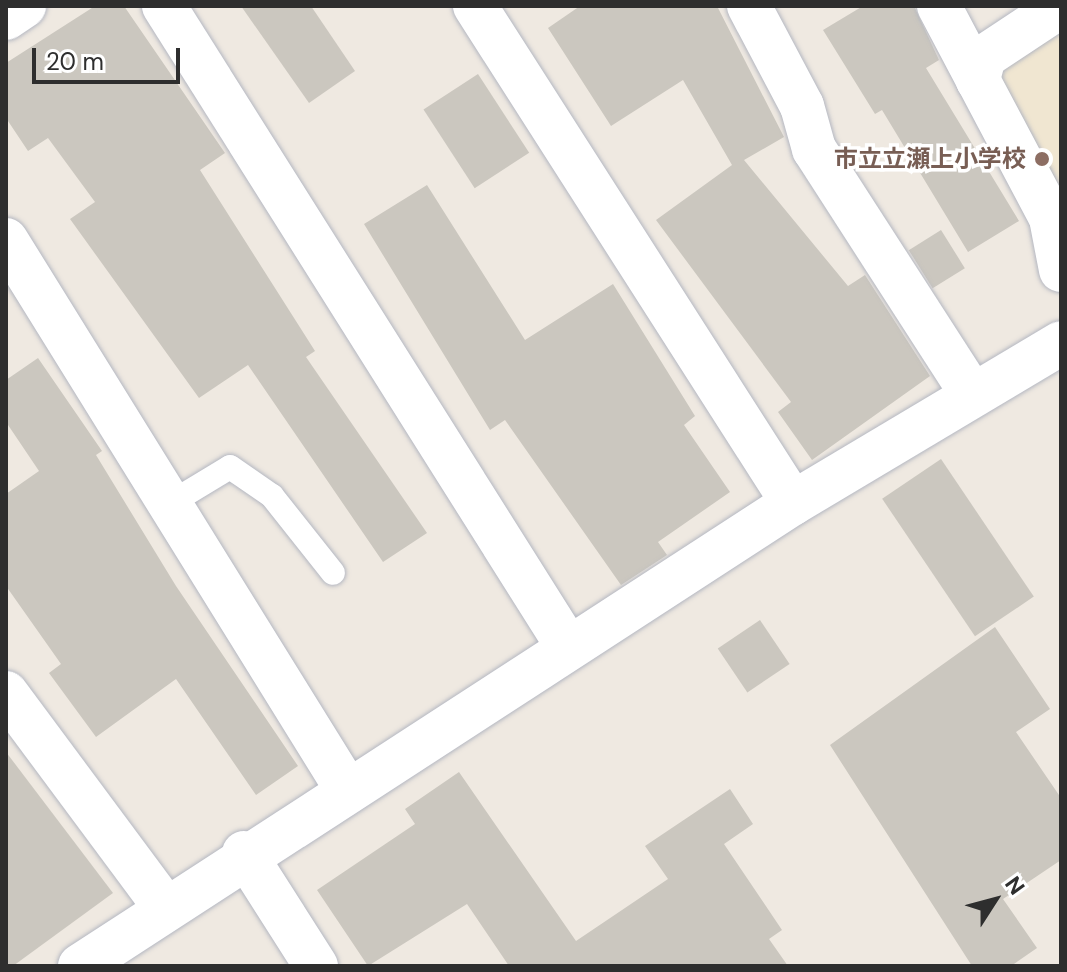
<!DOCTYPE html>
<meta charset="utf-8">
<style>
body{margin:0}
#map{position:relative;width:1067px;height:972px;overflow:hidden;background:#efe9e1;font-family:"DM Sans","Noto Sans JP",sans-serif}
div>[style]{position:absolute}
.education>*{inset:0;background:#f0e6d1}
.building>*{inset:0;background:#cbc7bf;transform-origin:0 0}
.roads{filter:drop-shadow(0 0 2px #b4b7c1) drop-shadow(0 0 2px #b4b7c1)}
.lane>*{height:24px;margin:-12px;padding:0 12px;transform-origin:12px;border-radius:12px;background:#fff}
.street>*{height:44px;margin:-22px;padding:0 22px;transform-origin:22px;border-radius:22px;background:#fff}
.dots>*{width:22px;height:22px;translate:-50% -50%;box-sizing:border-box;border:4px solid #fff;border-radius:50%}
span{translate:-50% -50%;white-space:nowrap;text-align:center;line-height:1.15;-webkit-text-stroke:7px #fff;paint-order:stroke}
.education-label{font-size:24px;color:#785e54;font-weight:700}
.right{translate:-100% -50%;text-align:right}
.frame{position:absolute;inset:0;border:8px solid #2e2e2e;pointer-events:none}
.north{position:absolute;left:955px;top:860px;width:80px;height:80px;-webkit-text-stroke:6px #fff;paint-order:stroke;rotate:54deg;font-size:22px;font-weight:700;line-height:32px;text-align:center;color:#2e2e2e}
.north::after{content:'';display:block;margin:auto;width:28px;height:36px;background:#2e2e2e;clip-path:polygon(50% 0,100% 100%,50% 72%,0 100%)}
.scale{position:absolute;left:32px;top:48px;width:148px;height:36px;box-sizing:border-box;border:4px solid #2e2e2e;border-top:0;padding-left:10px;font-size:24px;line-height:28px;white-space:nowrap;color:#2e2e2e;-webkit-text-stroke:6px #fff;paint-order:stroke}
</style>
<div id="map">
<div class="education">
<div style="clip-path:polygon(1061px 25px,1061px 246px,992px 71px)"></div>
</div>
<div class="building">
<div style="clip-path:polygon(95px 6px,124px 6px,225px 153px,200px 170px,315px 351px,306px 357px,427px 533px,383px 562px,248px 365px,199px 398px,70px 219px,95px 202px,48px 138px,28px 151px,6px 118px,6px 63px)"></div>
<div style="clip-path:polygon(241px 6px,311px 6px,355px 71px,309px 103px)"></div>
<div style="clip-path:polygon(580px 6px,717px 6px,784px 137px,744px 160px,848px 286px,865px 275px,930px 376px,812px 460px,778px 412px,791px 402px,656px 220px,732px 165px,683px 80px,611px 126px,548px 28px)"></div>
<div style="clip-path:polygon(863px 6px,914px 6px,939px 60px,926px 68px,1019px 221px,968px 252px,882px 110px,875px 114px,823px 30px)"></div>
<div style="left:478px;top:74px;width:94px;height:65px;rotate:57deg"></div>
<div style="clip-path:polygon(427px 185px,525px 340px,613px 284px,695px 416px,684px 425px,730px 492px,658px 542px,667px 555px,621px 585px,505px 420px,490px 430px,364px 224px)"></div>
<div style="left:941px;top:230px;width:45px;height:38px;rotate:58deg"></div>
<div style="clip-path:polygon(38px 358px,102px 451px,96px 455px,176px 586px,298px 766px,256px 795px,176px 679px,96px 737px,49px 673px,61px 664px,6px 586px,6px 494px,39px 471px,6px 422px,6px 380px)"></div>
<div style="left:941px;top:459px;width:166px;height:71px;rotate:56deg"></div>
<div style="left:760px;top:620px;width:53px;height:51px;rotate:56deg"></div>
<div style="clip-path:polygon(995px 627px,1050px 709px,1016px 732px,1061px 798px,1061px 860px,1003px 899px,1037px 948px,1011px 966px,972px 966px,830px 745px)"></div>
<div style="clip-path:polygon(6px 752px,113px 893px,13px 966px,6px 966px)"></div>
<div style="clip-path:polygon(459px 772px,576px 941px,668px 879px,645px 846px,730px 789px,753px 824px,724px 844px,782px 930px,769px 939px,788px 966px,509px 966px,467px 904px,368px 966px,317px 890px,415px 824px,405px 809px)"></div>
</div>
<div class="roads">
<div class="lane">
<div style="left:169px;top:504px;width:71px;rotate:-31.2deg"></div>
<div style="left:230px;top:467px;width:51px;rotate:34.6deg"></div>
<div style="left:272px;top:496px;width:98px;rotate:51.6deg"></div>
</div>
<div class="street">
<div style="left:164px;top:6px;width:758px;rotate:57.78deg"></div>
<div style="left:475px;top:6px;width:590px;rotate:57.39deg"></div>
<div style="left:749px;top:6px;width:113px;rotate:62.1deg"></div>
<div style="left:802px;top:106px;width:45px;rotate:74.4deg"></div>
<div style="left:814px;top:149px;width:290px;rotate:57.2deg"></div>
<div style="left:939px;top:6px;width:84px;rotate:62.2deg"></div>
<div style="left:1061px;top:6px;width:92px;rotate:146.5deg"></div>
<div style="left:984px;top:57px;width:24px;rotate:105deg"></div>
<div style="left:978px;top:80px;width:156px;rotate:62.1deg"></div>
<div style="left:1051px;top:218px;width:53px;rotate:79.1deg"></div>
<div style="left:6px;top:18px;width:22px;rotate:-34deg"></div>
<div style="left:6px;top:240px;width:645px;rotate:58.18deg"></div>
<div style="left:6px;top:693px;width:267px;rotate:53.4deg"></div>
<div style="left:244px;top:853px;width:134px;rotate:57.5deg"></div>
<div style="left:80px;top:966px;width:850px;rotate:-33deg"></div>
<div style="left:793px;top:503px;width:312px;rotate:-30.8deg"></div>
</div>
</div>
<div class="dots">
<div style="left:1042px;top:159px;background:#8d6e63"></div>
</div>
<div class="education-label">
<span class="right" style="left:1026px;top:159px">市立立瀬上小学校</span>
</div>
<div class="frame"></div>
<div class="north">N</div>
<div class="scale">20 m</div>
</div>
